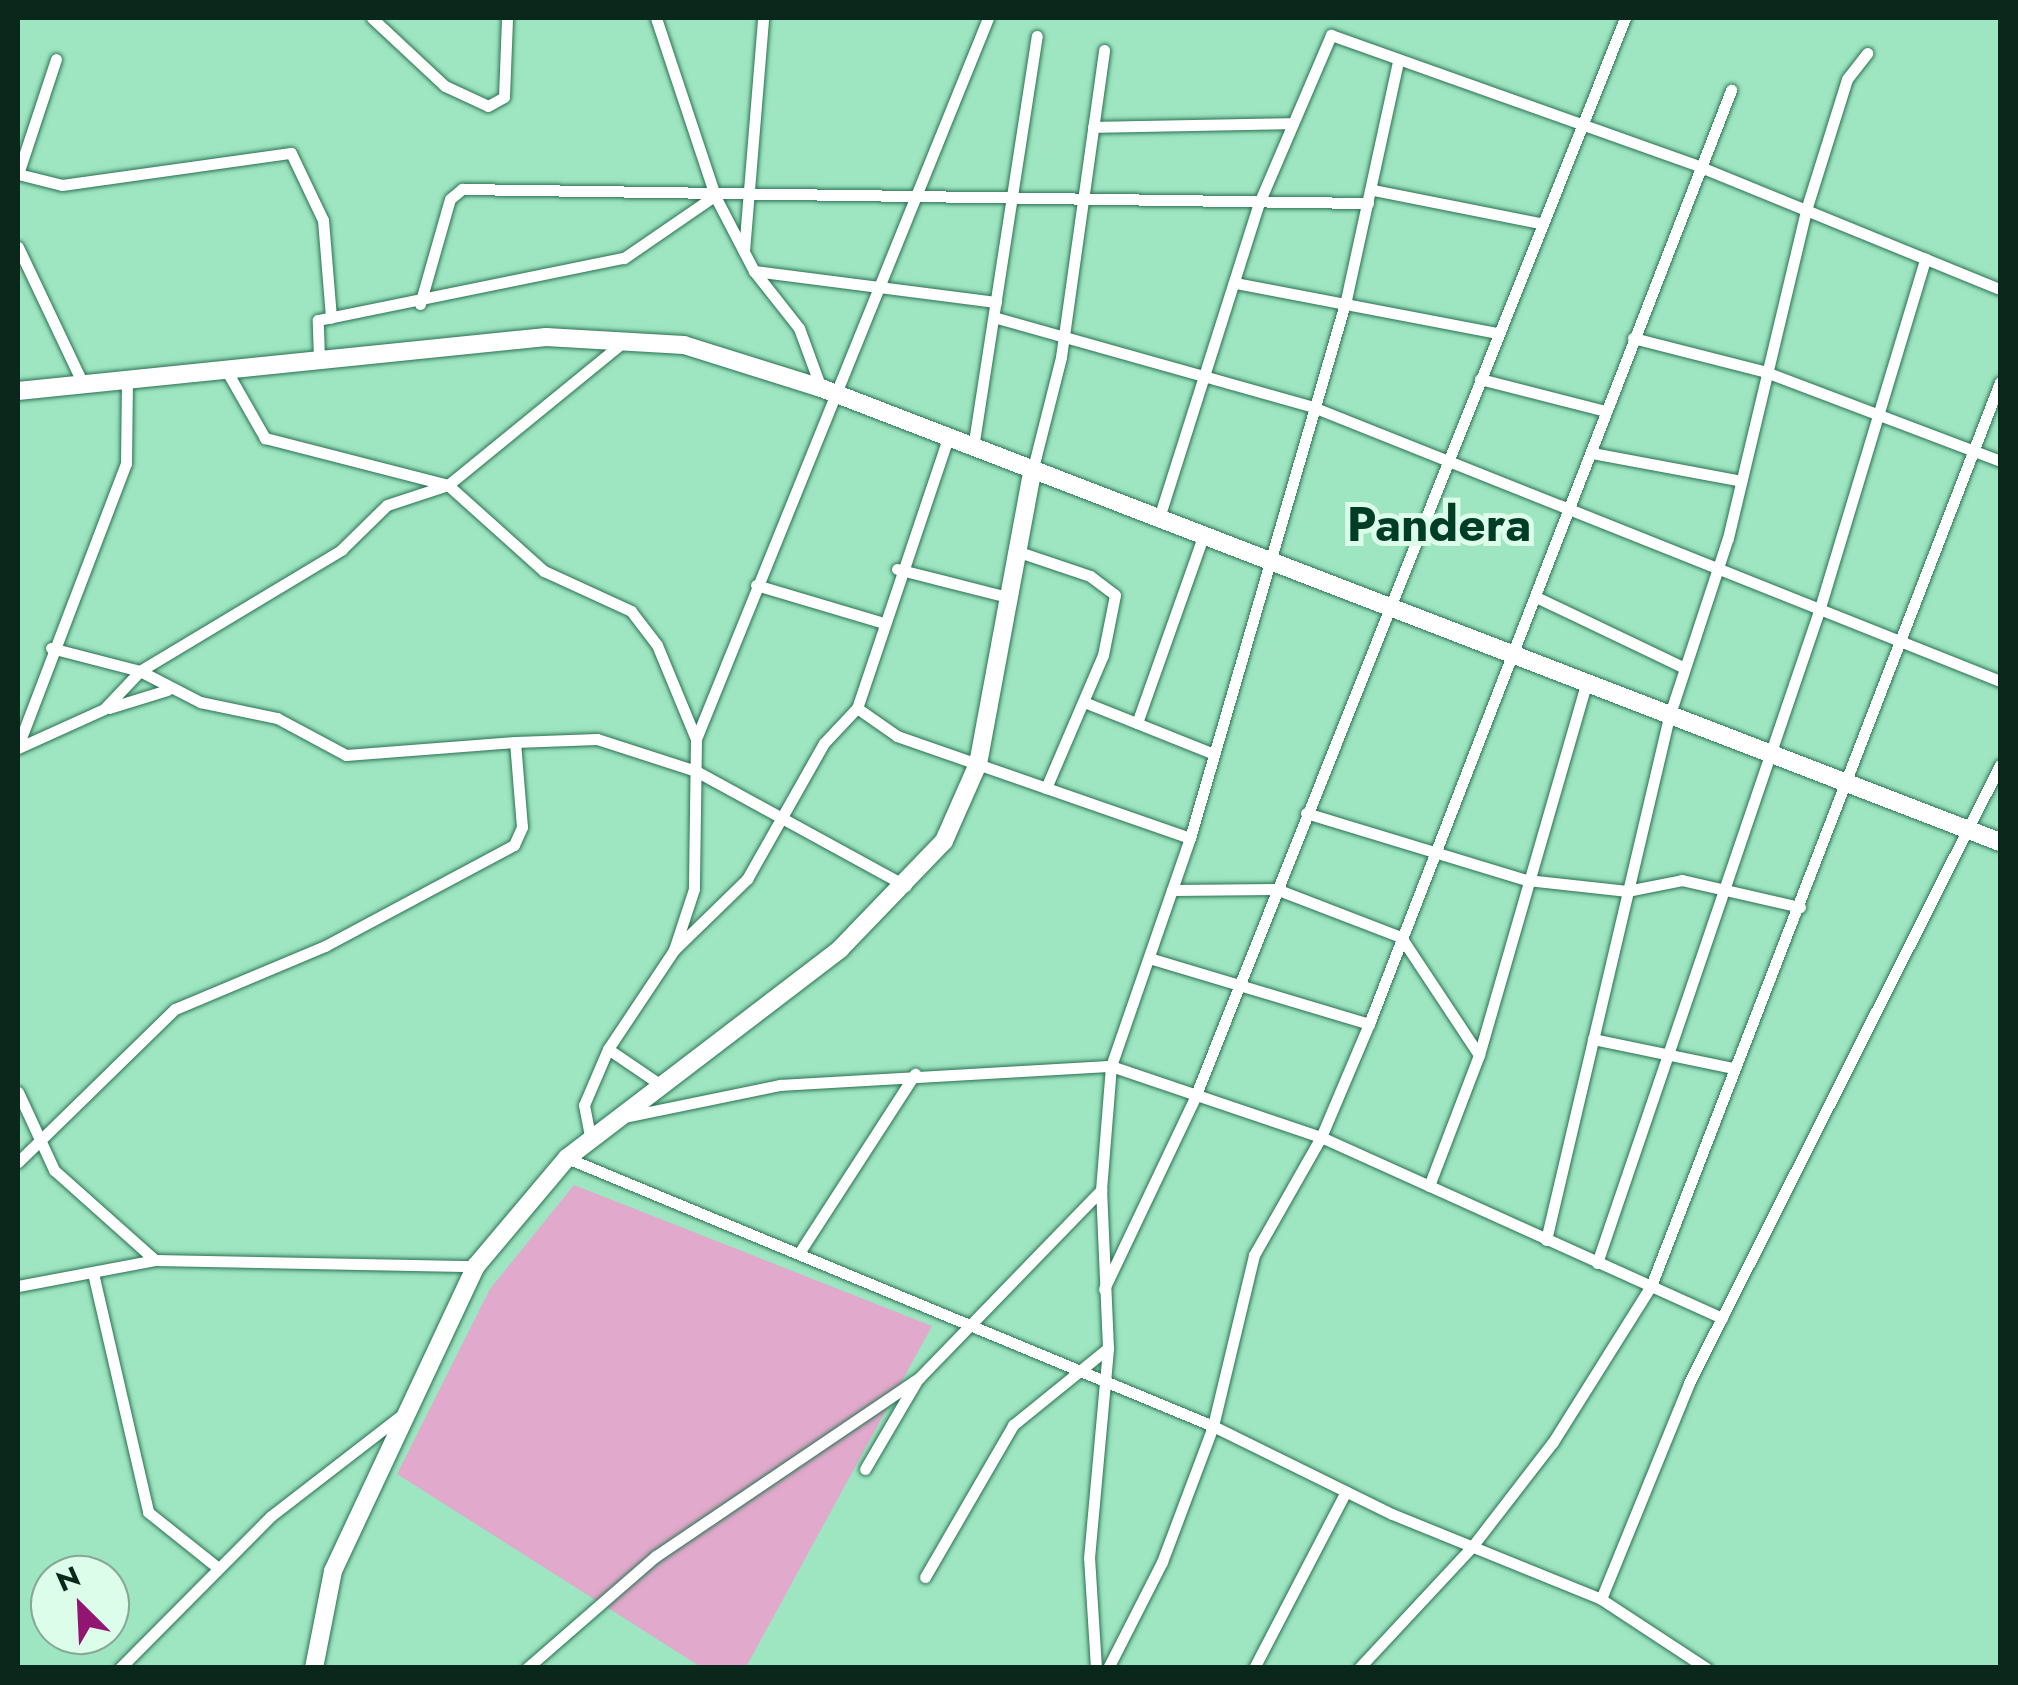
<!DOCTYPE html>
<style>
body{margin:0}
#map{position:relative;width:2018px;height:1685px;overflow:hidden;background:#9ee5c1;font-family:Jost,sans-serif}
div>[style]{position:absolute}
.green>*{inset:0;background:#e1a9cb}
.roads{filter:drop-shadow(0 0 2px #2a7252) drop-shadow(0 0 2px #2a7252)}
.street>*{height:11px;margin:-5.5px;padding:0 5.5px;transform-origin:5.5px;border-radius:5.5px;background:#fff}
.secondary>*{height:18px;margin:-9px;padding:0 9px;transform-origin:9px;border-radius:9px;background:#fff}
span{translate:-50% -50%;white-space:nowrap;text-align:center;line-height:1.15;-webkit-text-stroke:10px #dbfdea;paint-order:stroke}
.district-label{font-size:48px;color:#003d27;font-weight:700}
.frame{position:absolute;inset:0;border:20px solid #09271a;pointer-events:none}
.north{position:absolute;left:30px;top:1555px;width:100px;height:100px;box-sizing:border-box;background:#dbfdea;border:2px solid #87a797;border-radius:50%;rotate:336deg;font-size:28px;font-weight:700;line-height:40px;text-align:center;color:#09271a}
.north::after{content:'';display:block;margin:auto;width:35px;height:45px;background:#921572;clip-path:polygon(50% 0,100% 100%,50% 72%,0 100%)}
</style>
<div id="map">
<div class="green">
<div style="clip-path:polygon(574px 1185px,932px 1326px,746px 1667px,701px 1667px,397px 1474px,490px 1289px)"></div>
</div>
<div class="roads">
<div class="street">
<div style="left:372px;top:18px;width:100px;rotate:43deg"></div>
<div style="left:445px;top:86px;width:47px;rotate:24.9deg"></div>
<div style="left:488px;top:106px;width:18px;rotate:-29deg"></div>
<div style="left:504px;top:97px;width:79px;rotate:-87.8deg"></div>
<div style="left:656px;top:18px;width:190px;rotate:71.6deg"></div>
<div style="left:716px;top:198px;width:82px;rotate:62.5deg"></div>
<div style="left:754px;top:271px;width:73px;rotate:51.7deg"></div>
<div style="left:799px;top:328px;width:64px;rotate:69.9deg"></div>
<div style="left:1093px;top:127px;width:200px;rotate:-1.1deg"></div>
<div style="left:18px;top:174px;width:45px;rotate:14deg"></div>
<div style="left:62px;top:185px;width:231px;rotate:-8deg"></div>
<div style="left:291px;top:153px;width:74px;rotate:64.5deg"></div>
<div style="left:323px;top:220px;width:98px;rotate:85.3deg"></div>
<div style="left:18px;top:174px;width:121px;rotate:-71.7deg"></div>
<div style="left:1373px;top:190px;width:170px;rotate:11.2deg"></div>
<div style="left:18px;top:247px;width:152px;rotate:64.6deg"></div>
<div style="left:744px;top:251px;width:234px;rotate:-85.3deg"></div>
<div style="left:754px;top:271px;width:244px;rotate:7.3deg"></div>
<div style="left:1235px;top:283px;width:266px;rotate:10.8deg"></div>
<div style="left:420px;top:304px;width:109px;rotate:-74.1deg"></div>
<div style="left:450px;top:199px;width:16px;rotate:-40deg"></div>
<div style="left:462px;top:189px;width:906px;rotate:0.89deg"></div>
<div style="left:997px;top:318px;width:328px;rotate:15.7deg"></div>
<div style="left:1313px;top:407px;width:740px;rotate:21.74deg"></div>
<div style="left:1633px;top:338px;width:137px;rotate:14.3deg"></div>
<div style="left:1766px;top:372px;width:250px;rotate:20.8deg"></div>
<div style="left:319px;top:358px;width:38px;rotate:-92deg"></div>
<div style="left:318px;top:320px;width:312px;rotate:-11.5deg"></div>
<div style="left:624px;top:258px;width:104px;rotate:-34.5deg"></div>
<div style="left:225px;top:368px;width:81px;rotate:60.3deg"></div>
<div style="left:265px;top:438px;width:189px;rotate:14.4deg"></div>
<div style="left:448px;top:485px;width:129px;rotate:41.9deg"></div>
<div style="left:544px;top:571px;width:96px;rotate:24.7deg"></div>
<div style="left:631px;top:611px;width:43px;rotate:52.6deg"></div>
<div style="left:657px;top:645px;width:102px;rotate:67.5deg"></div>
<div style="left:696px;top:739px;width:150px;rotate:90.8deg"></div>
<div style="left:694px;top:889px;width:64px;rotate:108.2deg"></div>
<div style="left:674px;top:950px;width:119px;rotate:123.7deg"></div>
<div style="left:608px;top:1049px;width:61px;rotate:113.2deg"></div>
<div style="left:584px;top:1105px;width:36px;rotate:79deg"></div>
<div style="left:1480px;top:379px;width:130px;rotate:14.3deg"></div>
<div style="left:948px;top:438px;width:285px;rotate:108.6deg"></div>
<div style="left:857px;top:708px;width:49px;rotate:35deg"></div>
<div style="left:897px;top:736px;width:310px;rotate:19.2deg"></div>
<div style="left:973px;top:448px;width:417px;rotate:-81.2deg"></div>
<div style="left:1592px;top:453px;width:152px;rotate:10.6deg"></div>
<div style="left:1032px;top:472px;width:119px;rotate:-75.8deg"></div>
<div style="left:1061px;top:357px;width:310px;rotate:-82deg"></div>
<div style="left:1158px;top:521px;width:334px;rotate:-72.4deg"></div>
<div style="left:1259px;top:203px;width:183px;rotate:-66.8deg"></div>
<div style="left:1331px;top:35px;width:390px;rotate:19.6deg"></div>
<div style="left:1698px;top:166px;width:326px;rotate:22.2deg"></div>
<div style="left:1022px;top:553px;width:72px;rotate:18.7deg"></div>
<div style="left:1090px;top:576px;width:31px;rotate:37deg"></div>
<div style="left:1115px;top:595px;width:61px;rotate:101.3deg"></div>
<div style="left:1103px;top:655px;width:145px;rotate:113.2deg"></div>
<div style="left:897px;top:569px;width:114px;rotate:14.2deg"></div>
<div style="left:756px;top:585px;width:129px;rotate:16.6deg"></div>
<div style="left:1536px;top:597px;width:163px;rotate:25.5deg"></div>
<div style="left:51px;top:648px;width:92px;rotate:14.5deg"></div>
<div style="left:140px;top:671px;width:68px;rotate:27.3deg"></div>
<div style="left:200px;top:702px;width:79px;rotate:11.7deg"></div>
<div style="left:277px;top:718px;width:78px;rotate:28.2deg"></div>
<div style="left:346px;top:755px;width:169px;rotate:-4.4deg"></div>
<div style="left:1084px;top:702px;width:140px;rotate:21.8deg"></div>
<div style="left:109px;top:708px;width:61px;rotate:-17.2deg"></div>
<div style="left:1137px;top:723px;width:197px;rotate:-70.5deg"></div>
<div style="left:696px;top:739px;width:778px;rotate:-67.95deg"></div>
<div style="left:18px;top:746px;width:303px;rotate:-69.1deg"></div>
<div style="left:126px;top:463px;width:83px;rotate:-89.3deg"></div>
<div style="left:18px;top:748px;width:94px;rotate:-24.4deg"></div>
<div style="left:104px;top:709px;width:52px;rotate:-46.5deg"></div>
<div style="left:140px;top:671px;width:235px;rotate:-31deg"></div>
<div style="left:341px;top:550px;width:64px;rotate:-44.4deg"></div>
<div style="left:387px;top:505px;width:64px;rotate:-18.2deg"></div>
<div style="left:448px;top:485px;width:231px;rotate:-39.2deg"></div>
<div style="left:1306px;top:813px;width:231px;rotate:16.9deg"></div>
<div style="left:1527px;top:880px;width:101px;rotate:6.3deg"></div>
<div style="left:1627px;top:891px;width:56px;rotate:-11.3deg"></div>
<div style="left:1682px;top:880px;width:121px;rotate:12.9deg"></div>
<div style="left:1172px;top:890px;width:104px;rotate:-0.6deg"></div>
<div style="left:1276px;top:889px;width:134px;rotate:21deg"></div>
<div style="left:1401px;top:937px;width:141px;rotate:56.5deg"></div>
<div style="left:674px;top:950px;width:102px;rotate:-44.2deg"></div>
<div style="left:747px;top:879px;width:156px;rotate:-60.5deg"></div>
<div style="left:824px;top:743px;width:48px;rotate:-46.7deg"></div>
<div style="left:1149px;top:958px;width:230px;rotate:16.7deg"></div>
<div style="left:1593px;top:1039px;width:143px;rotate:11.7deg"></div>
<div style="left:608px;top:1049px;width:64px;rotate:34.2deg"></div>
<div style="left:18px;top:1092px;width:86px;rotate:65.2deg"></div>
<div style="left:54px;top:1170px;width:135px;rotate:41.7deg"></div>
<div style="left:629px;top:1116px;width:154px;rotate:-11.6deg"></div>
<div style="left:780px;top:1085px;width:332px;rotate:-3.3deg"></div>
<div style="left:1111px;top:1066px;width:222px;rotate:18.7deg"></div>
<div style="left:1321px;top:1137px;width:440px;rotate:24.3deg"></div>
<div style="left:567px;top:1158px;width:699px;rotate:22.53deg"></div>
<div style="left:1213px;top:1426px;width:199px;rotate:26.2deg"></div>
<div style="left:1392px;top:1514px;width:226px;rotate:22.1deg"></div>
<div style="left:1601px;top:1599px;width:233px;rotate:-67.8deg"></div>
<div style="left:1689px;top:1383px;width:692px;rotate:-63.29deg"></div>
<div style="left:18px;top:1162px;width:219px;rotate:-44.3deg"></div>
<div style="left:175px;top:1009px;width:163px;rotate:-22.8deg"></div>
<div style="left:325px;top:946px;width:214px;rotate:-28.1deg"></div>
<div style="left:514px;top:845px;width:20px;rotate:-66deg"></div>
<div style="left:522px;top:827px;width:85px;rotate:-94.7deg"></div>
<div style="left:515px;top:742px;width:82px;rotate:-2.1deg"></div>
<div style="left:597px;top:739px;width:104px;rotate:17.9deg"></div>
<div style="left:696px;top:771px;width:239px;rotate:28.7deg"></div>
<div style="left:1429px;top:1186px;width:140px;rotate:-69.1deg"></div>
<div style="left:1479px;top:1055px;width:385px;rotate:-73.9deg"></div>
<div style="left:1546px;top:1240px;width:537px;rotate:-76.77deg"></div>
<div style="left:1669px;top:717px;width:188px;rotate:-71.8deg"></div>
<div style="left:1728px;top:538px;width:337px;rotate:-76.6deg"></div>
<div style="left:1806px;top:210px;width:137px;rotate:-72.6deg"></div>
<div style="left:1847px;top:79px;width:33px;rotate:-52deg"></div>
<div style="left:801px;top:1250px;width:210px;rotate:-57.1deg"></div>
<div style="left:1597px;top:1263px;width:689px;rotate:-71.2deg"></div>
<div style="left:1819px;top:611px;width:368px;rotate:-73.2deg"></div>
<div style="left:93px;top:1273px;width:245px;rotate:77deg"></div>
<div style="left:148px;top:1512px;width:88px;rotate:38.6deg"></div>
<div style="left:18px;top:1286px;width:139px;rotate:-10.7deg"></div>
<div style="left:155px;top:1260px;width:321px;rotate:1.1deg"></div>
<div style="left:1104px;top:1289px;width:212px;rotate:-64.6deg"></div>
<div style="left:1195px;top:1097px;width:1162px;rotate:-68.27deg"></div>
<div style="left:865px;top:1469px;width:101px;rotate:-59.6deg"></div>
<div style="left:925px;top:1577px;width:176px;rotate:-59.9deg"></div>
<div style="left:1013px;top:1425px;width:122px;rotate:-39deg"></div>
<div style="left:1601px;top:1599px;width:126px;rotate:33.3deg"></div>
<div style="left:120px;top:1668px;width:214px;rotate:-45.2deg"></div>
<div style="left:271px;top:1516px;width:167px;rotate:-37.7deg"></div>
<div style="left:527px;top:1668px;width:171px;rotate:-41deg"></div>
<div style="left:656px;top:1556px;width:318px;rotate:-34.1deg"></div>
<div style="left:919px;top:1378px;width:262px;rotate:-45.9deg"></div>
<div style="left:1096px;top:1668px;width:110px;rotate:-93.6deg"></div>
<div style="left:1089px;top:1558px;width:211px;rotate:-84.8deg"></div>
<div style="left:1108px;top:1348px;width:158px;rotate:-92.5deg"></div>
<div style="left:1101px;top:1190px;width:124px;rotate:-85.4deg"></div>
<div style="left:1111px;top:1066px;width:241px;rotate:-70.9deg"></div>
<div style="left:1190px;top:838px;width:560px;rotate:-73.83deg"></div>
<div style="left:1346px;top:300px;width:245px;rotate:-77.7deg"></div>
<div style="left:1108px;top:1668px;width:119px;rotate:-63deg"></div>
<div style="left:1162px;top:1562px;width:145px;rotate:-69.4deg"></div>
<div style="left:1213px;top:1426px;width:176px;rotate:-76.5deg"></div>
<div style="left:1254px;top:1255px;width:136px;rotate:-60.4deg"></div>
<div style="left:1321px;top:1137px;width:123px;rotate:-67deg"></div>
<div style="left:1369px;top:1024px;width:1002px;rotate:-68.81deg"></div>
<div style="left:1254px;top:1668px;width:199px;rotate:-62.5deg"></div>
<div style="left:1359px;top:1668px;width:164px;rotate:-47deg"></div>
<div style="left:1471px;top:1548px;width:134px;rotate:-52.3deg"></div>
<div style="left:1553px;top:1442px;width:184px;rotate:-57.9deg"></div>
<div style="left:1651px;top:1286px;width:969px;rotate:-68.89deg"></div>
</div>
<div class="secondary">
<div style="left:18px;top:391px;width:531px;rotate:-5.84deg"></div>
<div style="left:546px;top:337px;width:138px;rotate:3.3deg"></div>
<div style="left:684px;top:345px;width:144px;rotate:17.4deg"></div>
<div style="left:821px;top:388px;width:1263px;rotate:21.06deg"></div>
<div style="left:314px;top:1668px;width:99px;rotate:-78.9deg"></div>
<div style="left:333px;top:1571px;width:337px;rotate:-64.9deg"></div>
<div style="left:476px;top:1266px;width:141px;rotate:-49.9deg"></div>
<div style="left:567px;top:1158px;width:344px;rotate:-37.4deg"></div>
<div style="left:840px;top:949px;width:150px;rotate:-46.1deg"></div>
<div style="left:944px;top:841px;width:84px;rotate:-66.2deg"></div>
<div style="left:978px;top:764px;width:297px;rotate:-79.5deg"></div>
</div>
</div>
<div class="district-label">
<span style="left:1439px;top:525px">Pandera</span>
</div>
<div class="frame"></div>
<div class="north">N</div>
</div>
